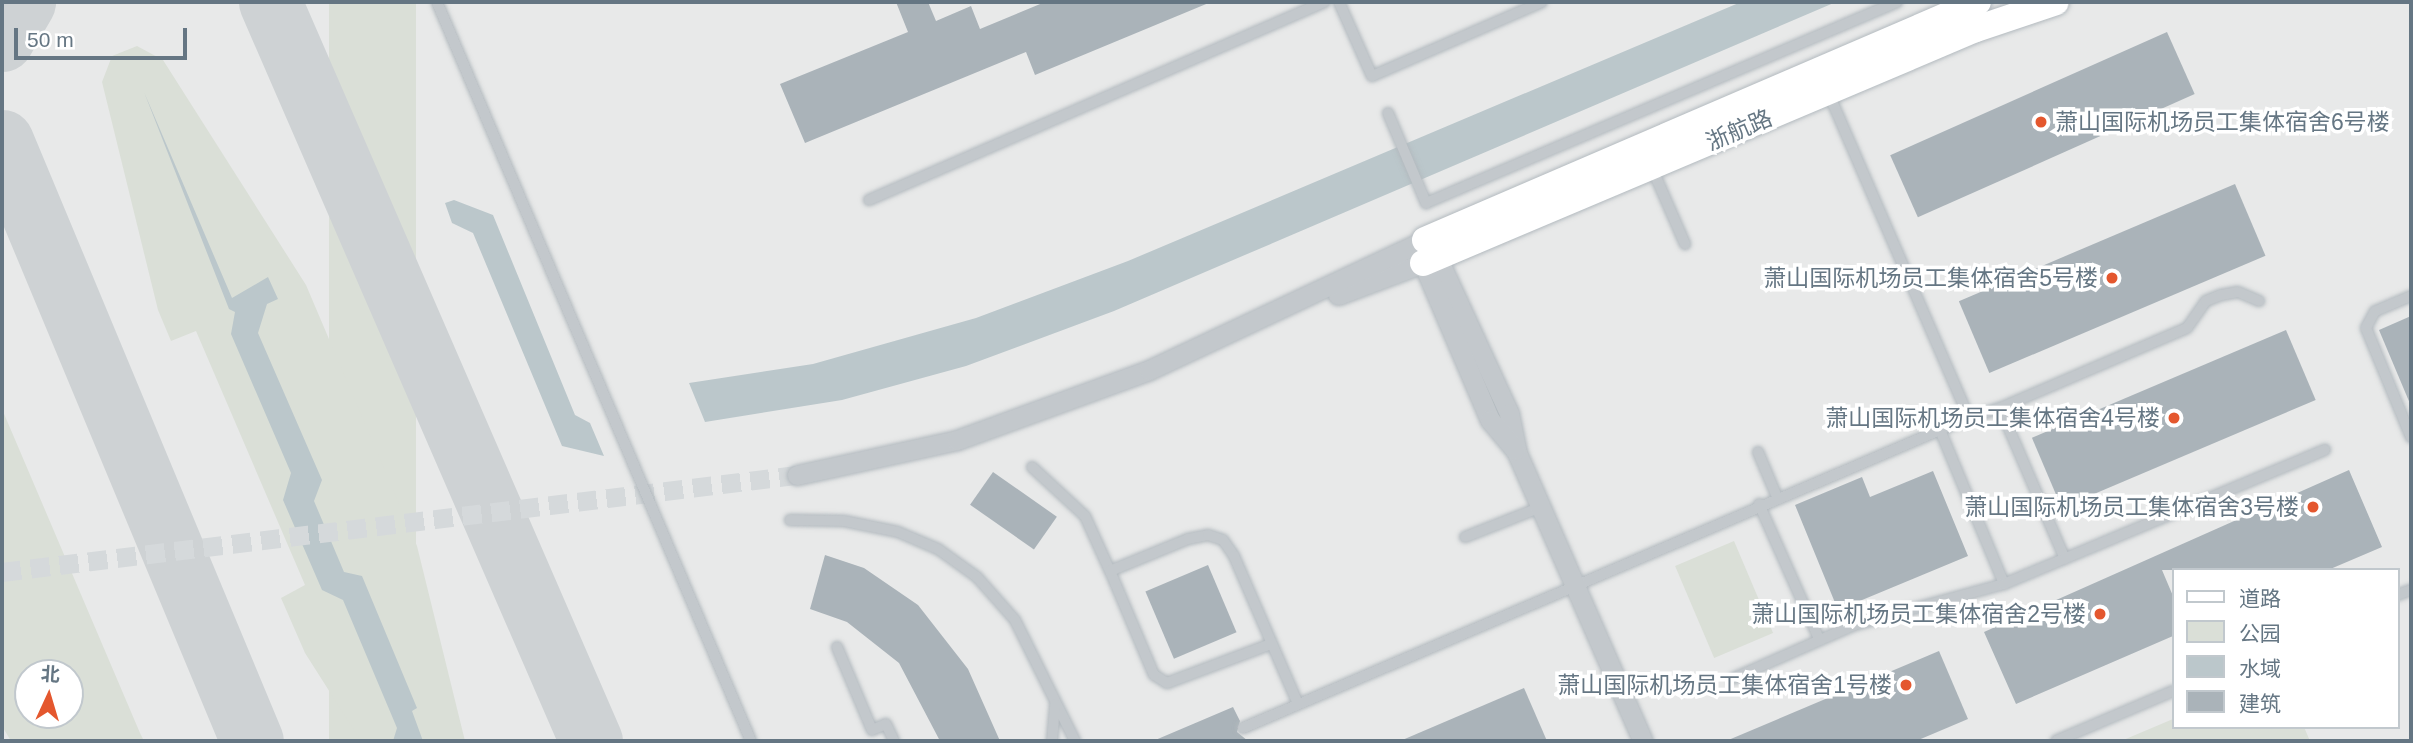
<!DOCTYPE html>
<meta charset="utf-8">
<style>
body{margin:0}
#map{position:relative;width:2413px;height:743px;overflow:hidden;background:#fafaf8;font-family:Arial,"Noto Sans SC",sans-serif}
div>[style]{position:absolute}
.built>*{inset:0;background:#e8e9e9}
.green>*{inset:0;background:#dadfd7;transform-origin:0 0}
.water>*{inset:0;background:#bbc7cb}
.taxiway>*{height:63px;margin:-31.5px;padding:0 31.5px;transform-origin:31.5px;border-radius:31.5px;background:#ced2d4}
.building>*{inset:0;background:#aab3b9;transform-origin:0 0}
.street-tunnel>*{height:19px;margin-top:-9.5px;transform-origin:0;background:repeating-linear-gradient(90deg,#d5d9db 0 19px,transparent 0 29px)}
.roads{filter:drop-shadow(0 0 2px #b3babf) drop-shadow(0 0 2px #b3babf)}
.lane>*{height:10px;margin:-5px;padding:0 5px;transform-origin:5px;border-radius:5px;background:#c3c8cc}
.street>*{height:19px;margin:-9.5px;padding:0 9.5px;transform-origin:9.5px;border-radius:9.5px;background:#c3c8cc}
.secondary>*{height:26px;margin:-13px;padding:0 13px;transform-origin:13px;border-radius:13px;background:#fff}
.dots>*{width:19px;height:19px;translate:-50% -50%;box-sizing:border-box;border:4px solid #fff;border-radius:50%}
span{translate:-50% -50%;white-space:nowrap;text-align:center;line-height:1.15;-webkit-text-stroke:7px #fff;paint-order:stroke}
.poi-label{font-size:23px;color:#657683}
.left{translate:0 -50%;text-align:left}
.right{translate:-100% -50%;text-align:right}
.street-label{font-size:23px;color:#657683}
.frame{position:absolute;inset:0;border:4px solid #657683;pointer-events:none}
.legend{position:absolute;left:2172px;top:568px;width:228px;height:161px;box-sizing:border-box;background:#fff;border:2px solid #c1c8cd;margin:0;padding:9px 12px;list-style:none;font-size:21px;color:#657683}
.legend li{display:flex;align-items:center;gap:14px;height:35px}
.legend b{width:35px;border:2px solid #c1c8cd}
.north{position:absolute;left:14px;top:659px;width:70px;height:70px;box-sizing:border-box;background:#fff;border:2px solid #c1c8cd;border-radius:50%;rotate:4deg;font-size:19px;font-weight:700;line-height:28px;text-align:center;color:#657683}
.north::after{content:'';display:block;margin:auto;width:24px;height:32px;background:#e4572e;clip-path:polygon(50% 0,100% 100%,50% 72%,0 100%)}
.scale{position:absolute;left:14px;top:28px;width:173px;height:32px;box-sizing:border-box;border:4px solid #657683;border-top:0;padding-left:9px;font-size:21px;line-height:24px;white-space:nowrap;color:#657683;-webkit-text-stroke:5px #fff;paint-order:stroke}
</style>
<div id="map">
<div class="built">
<div style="clip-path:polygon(evenodd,2px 2px,2411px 2px,2411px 741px,2px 741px,2px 2px,2173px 570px,2397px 570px,2397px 727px,2173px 727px,2173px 570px,2px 2px,28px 673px,70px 673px,70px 715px,28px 715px,28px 673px)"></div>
</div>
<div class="green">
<div style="left:329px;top:2px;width:87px;height:803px"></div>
<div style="clip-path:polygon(137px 46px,163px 60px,306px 285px,417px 546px,465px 741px,361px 741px,305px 653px,281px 598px,305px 585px,196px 331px,171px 341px,158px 310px,102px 82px,112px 56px)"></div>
<div style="clip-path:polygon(evenodd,2px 409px,140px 733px,144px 741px,11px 741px,2px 726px,2px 409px,70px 673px,70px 715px,28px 715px,28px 673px,70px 673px)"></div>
<div style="left:1734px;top:541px;width:100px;height:64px;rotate:67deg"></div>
<div style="clip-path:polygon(2173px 719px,2173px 727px,2304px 727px,2310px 741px,2121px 741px)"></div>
</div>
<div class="water">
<div style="clip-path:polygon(1741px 2px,1836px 2px,1114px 311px,966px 366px,842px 400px,705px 422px,689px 383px,813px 364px,976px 318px,1128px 261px)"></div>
<div style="clip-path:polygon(144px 92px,232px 298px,268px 277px,278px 299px,267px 304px,258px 333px,322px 480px,314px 501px,344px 572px,362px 576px,417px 708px,412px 711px,423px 741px,393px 741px,397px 728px,343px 600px,322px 590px,283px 500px,291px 473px,231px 334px,235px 312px,229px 309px)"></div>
<div style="clip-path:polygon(454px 200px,493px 215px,575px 415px,590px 423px,604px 456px,562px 446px,473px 233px,452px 223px,445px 203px)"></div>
</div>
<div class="taxiway">
<div style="left:270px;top:2px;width:806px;rotate:66.52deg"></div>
<div style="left:2px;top:40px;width:44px;rotate:-59.9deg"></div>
<div style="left:2px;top:141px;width:650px;rotate:67.38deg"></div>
</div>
<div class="building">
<div style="clip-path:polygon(896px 2px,928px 2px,936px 21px,971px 6px,980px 29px,1045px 2px,1211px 2px,1035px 75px,1026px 52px,805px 143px,780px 84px,908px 32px)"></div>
<div style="left:2167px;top:32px;width:68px;height:303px;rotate:66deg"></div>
<div style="left:2235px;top:184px;width:78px;height:300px;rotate:67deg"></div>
<div style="clip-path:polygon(2411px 316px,2411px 406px,2379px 330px)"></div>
<div style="left:2286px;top:330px;width:76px;height:276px;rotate:67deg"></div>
<div style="clip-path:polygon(2349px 470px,2382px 547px,2328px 570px,2162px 570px,2173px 596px,2173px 636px,2016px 704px,1984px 632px)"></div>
<div style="clip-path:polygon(1933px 471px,1968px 556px,1838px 610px,1795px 505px,1862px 477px,1870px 497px)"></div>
<div style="left:993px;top:472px;width:78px;height:40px;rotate:35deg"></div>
<div style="clip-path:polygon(825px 555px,864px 568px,918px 605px,968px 669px,1000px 741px,940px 741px,899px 663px,847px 622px,810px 609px)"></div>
<div style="left:1208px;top:565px;width:73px;height:68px;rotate:67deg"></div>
<div style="clip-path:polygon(1939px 651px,1968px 719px,1916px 741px,1726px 741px)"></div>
<div style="clip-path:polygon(1524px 688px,1547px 741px,1400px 741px)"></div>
<div style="clip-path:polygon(1233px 707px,1240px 721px,1237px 732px,1248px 741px,1153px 741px)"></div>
</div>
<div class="street-tunnel">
<div style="left:2px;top:572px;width:801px;rotate:-6.96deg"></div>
</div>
<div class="roads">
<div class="lane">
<div style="left:437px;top:2px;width:803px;rotate:66.98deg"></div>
<div style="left:1339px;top:2px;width:81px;rotate:66deg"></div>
<div style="left:1372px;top:76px;width:185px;rotate:-23.5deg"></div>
<div style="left:1828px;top:92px;width:355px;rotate:66.6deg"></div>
<div style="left:1969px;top:418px;width:33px;rotate:-18deg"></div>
<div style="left:2000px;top:408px;width:164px;rotate:66.7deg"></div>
<div style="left:1388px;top:113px;width:98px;rotate:67.1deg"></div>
<div style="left:1426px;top:203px;width:512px;rotate:-23.11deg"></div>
<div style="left:1652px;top:168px;width:83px;rotate:66.5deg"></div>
<div style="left:869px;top:200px;width:497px;rotate:-23.5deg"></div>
<div style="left:2411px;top:296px;width:39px;rotate:157deg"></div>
<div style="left:2375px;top:311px;width:19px;rotate:118deg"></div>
<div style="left:2366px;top:328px;width:118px;rotate:67.6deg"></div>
<div style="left:2000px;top:408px;width:203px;rotate:-23.2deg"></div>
<div style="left:2187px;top:328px;width:33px;rotate:-55deg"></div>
<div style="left:2206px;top:301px;width:16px;rotate:-22deg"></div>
<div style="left:2221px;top:295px;width:17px;rotate:-10deg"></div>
<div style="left:2238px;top:292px;width:23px;rotate:23deg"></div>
<div style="left:1969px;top:418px;width:31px;rotate:158deg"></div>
<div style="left:1940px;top:430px;width:167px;rotate:67.4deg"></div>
<div style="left:1758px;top:452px;width:49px;rotate:67.1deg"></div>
<div style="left:1032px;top:467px;width:72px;rotate:42.8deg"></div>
<div style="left:1085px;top:516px;width:60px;rotate:65.6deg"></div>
<div style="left:1759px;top:504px;width:148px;rotate:66deg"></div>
<div style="left:790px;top:520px;width:54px;rotate:1.1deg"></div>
<div style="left:844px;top:521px;width:55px;rotate:11.5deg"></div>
<div style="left:898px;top:532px;width:43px;rotate:23deg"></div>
<div style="left:938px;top:549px;width:48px;rotate:35.7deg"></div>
<div style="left:977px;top:577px;width:57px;rotate:48.5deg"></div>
<div style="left:1015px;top:620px;width:135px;rotate:63.6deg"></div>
<div style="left:1465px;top:537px;width:82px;rotate:-21.5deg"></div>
<div style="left:2397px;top:595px;width:15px;rotate:-20deg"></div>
<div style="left:1271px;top:644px;width:111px;rotate:159.4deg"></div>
<div style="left:1167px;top:683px;width:15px;rotate:-148deg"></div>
<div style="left:1154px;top:675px;width:113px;rotate:-112.9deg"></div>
<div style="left:1110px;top:571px;width:84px;rotate:-22.3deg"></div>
<div style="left:1188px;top:539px;width:20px;rotate:-11deg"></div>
<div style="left:1208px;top:535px;width:16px;rotate:18deg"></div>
<div style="left:1223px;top:540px;width:19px;rotate:55deg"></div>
<div style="left:1234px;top:556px;width:161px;rotate:66.6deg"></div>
<div style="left:837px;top:647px;width:90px;rotate:67.1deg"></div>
<div style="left:872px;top:730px;width:15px;rotate:-23deg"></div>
<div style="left:886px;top:724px;width:19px;rotate:65deg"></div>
<div style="left:1734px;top:678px;width:131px;rotate:-23.8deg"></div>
<div style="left:1854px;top:625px;width:156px;rotate:-15.3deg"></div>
<div style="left:2004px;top:584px;width:348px;rotate:-22.7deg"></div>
<div style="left:1243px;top:728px;width:758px;rotate:-23.15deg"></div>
<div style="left:1052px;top:741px;width:37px;rotate:-85deg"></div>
<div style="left:2056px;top:741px;width:127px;rotate:-23.1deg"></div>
</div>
<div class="street">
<div style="left:1433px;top:248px;width:182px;rotate:65.3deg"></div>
<div style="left:1509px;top:413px;width:41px;rotate:78.7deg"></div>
<div style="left:1517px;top:453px;width:314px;rotate:66.4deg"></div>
<div style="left:1424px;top:251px;width:12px;rotate:95deg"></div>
<div style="left:1423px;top:263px;width:171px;rotate:66.9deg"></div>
<div style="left:1490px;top:420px;width:39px;rotate:50deg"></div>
<div style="left:1338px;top:295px;width:91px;rotate:-20.6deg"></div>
<div style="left:797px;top:475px;width:164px;rotate:-12.3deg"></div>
<div style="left:957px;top:440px;width:204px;rotate:-20deg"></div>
<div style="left:1149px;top:370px;width:305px;rotate:-25.2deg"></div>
</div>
<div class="secondary">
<div style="left:1425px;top:240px;width:602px;rotate:-23.29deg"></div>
<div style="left:1423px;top:263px;width:600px;rotate:-22.94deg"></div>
<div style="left:1976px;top:29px;width:84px;rotate:-18.6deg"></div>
</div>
</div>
<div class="dots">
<div style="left:2041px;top:122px;background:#e4572e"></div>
<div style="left:2112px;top:278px;background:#e4572e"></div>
<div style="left:2174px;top:418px;background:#e4572e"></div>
<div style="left:2313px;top:507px;background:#e4572e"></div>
<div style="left:2100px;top:614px;background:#e4572e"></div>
<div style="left:1906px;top:685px;background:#e4572e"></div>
</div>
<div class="poi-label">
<span class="left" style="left:2055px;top:122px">萧山国际机场员工集体宿舍6号楼</span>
<span class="right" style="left:2098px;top:278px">萧山国际机场员工集体宿舍5号楼</span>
<span class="right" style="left:2160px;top:418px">萧山国际机场员工集体宿舍4号楼</span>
<span class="right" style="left:2299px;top:507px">萧山国际机场员工集体宿舍3号楼</span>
<span class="right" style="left:2086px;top:614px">萧山国际机场员工集体宿舍2号楼</span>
<span class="right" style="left:1892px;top:685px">萧山国际机场员工集体宿舍1号楼</span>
</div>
<div class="street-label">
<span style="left:1739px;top:130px;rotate:-23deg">浙航路</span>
</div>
<div class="frame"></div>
<ul class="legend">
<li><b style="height:9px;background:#fff"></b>道路</li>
<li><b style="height:19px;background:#dadfd7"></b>公园</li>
<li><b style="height:19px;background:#bbc7cb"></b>水域</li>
<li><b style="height:19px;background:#aab3b9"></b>建筑</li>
</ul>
<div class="north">北</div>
<div class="scale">50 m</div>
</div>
